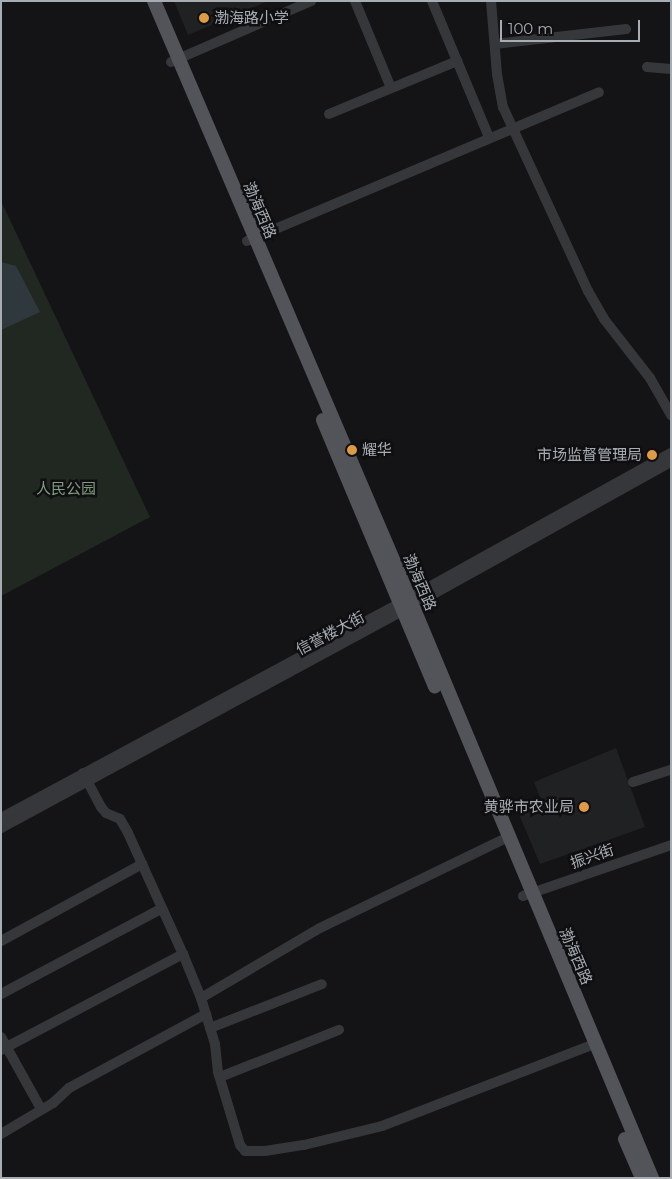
<!DOCTYPE html>
<meta charset="utf-8">
<style>
body{margin:0}
#map{position:relative;width:672px;height:1179px;overflow:hidden;background:#141416;font-family:Montserrat,"Noto Sans SC",sans-serif}
div>[style]{position:absolute}
.built>*{inset:0;background:#202123}
.green>*{inset:0;background:#212821}
.water>*{inset:0;background:#2f383d}
.minor>*{height:10px;margin:-5px;padding:0 5px;transform-origin:5px;border-radius:5px;background:#36373a}
.major>*{height:14px;margin:-7px;padding:0 7px;transform-origin:7px;border-radius:7px;background:#525459}
.dots>*{width:14px;height:14px;translate:-50% -50%;box-sizing:border-box;border:2px solid #0f0f11;border-radius:50%}
span{translate:-50% -50%;white-space:nowrap;text-align:center;line-height:1.15;-webkit-text-stroke:5px #0f0f11;paint-order:stroke}
.poi-label{font-size:15px;color:#a8adb4}
.left{translate:0 -50%;text-align:left}
.right{translate:-100% -50%;text-align:right}
.street-label{font-size:15px;color:#a8adb4}
.park-label{font-size:15px;color:#829d81}
.frame{position:absolute;inset:0;border:2px solid #a8adb4;pointer-events:none}
.scale{position:absolute;left:500px;top:20px;width:140px;height:22px;box-sizing:border-box;border:2px solid #a8adb4;border-top:0;padding-left:6px;font-size:15px;line-height:18px;white-space:nowrap;color:#a8adb4;-webkit-text-stroke:4px #0f0f11;paint-order:stroke}
</style>
<div id="map">
<div class="built">
<div style="clip-path:polygon(174px 1px,268px 1px,188px 35px)"></div>
<div style="clip-path:polygon(616px 748px,645px 827px,540px 864px,518px 812px,542px 802px,534px 782px)"></div>
</div>
<div class="green">
<div style="clip-path:polygon(1px 201px,150px 517px,1px 596px)"></div>
</div>
<div class="water">
<div style="clip-path:polygon(1px 262px,16px 266px,40px 312px,1px 330px)"></div>
</div>
<div class="minor">
<div style="left:355px;top:1px;width:94px;rotate:67.5deg"></div>
<div style="left:432px;top:1px;width:147px;rotate:67.3deg"></div>
<div style="left:491px;top:1px;width:73px;rotate:85.3deg"></div>
<div style="left:497px;top:74px;width:34px;rotate:80deg"></div>
<div style="left:503px;top:107px;width:203px;rotate:65.2deg"></div>
<div style="left:588px;top:291px;width:32px;rotate:60deg"></div>
<div style="left:604px;top:319px;width:75px;rotate:52.1deg"></div>
<div style="left:650px;top:378px;width:43px;rotate:60.4deg"></div>
<div style="left:495px;top:44px;width:132px;rotate:-6.5deg"></div>
<div style="left:171px;top:62px;width:153px;rotate:-23.5deg"></div>
<div style="left:647px;top:67px;width:24px;rotate:5deg"></div>
<div style="left:329px;top:114px;width:139px;rotate:-22.5deg"></div>
<div style="left:247px;top:241px;width:382px;rotate:-22.9deg"></div>
<div style="left:83px;top:773px;width:38px;rotate:62deg"></div>
<div style="left:101px;top:807px;width:8px;rotate:50deg"></div>
<div style="left:106px;top:813px;width:15px;rotate:23deg"></div>
<div style="left:120px;top:819px;width:16px;rotate:60deg"></div>
<div style="left:128px;top:833px;width:133px;rotate:65.6deg"></div>
<div style="left:183px;top:954px;width:48px;rotate:67.8deg"></div>
<div style="left:201px;top:998px;width:48px;rotate:73.1deg"></div>
<div style="left:215px;top:1044px;width:28px;rotate:84deg"></div>
<div style="left:218px;top:1072px;width:76px;rotate:73.2deg"></div>
<div style="left:240px;top:1145px;width:8px;rotate:50deg"></div>
<div style="left:245px;top:1151px;width:20px"></div>
<div style="left:265px;top:1151px;width:39px;rotate:-9deg"></div>
<div style="left:304px;top:1145px;width:80px;rotate:-13.7deg"></div>
<div style="left:382px;top:1126px;width:228px;rotate:-21.1deg"></div>
<div style="left:633px;top:782px;width:40px;rotate:-18deg"></div>
<div style="left:1px;top:818px;width:464px;rotate:-28.3deg"></div>
<div style="left:409px;top:598px;width:299px;rotate:-29deg"></div>
<div style="left:1px;top:828px;width:457px;rotate:-28.4deg"></div>
<div style="left:403px;top:611px;width:307px;rotate:-29.1deg"></div>
<div style="left:523px;top:896px;width:157px;rotate:-19deg"></div>
<div style="left:1px;top:941px;width:161px;rotate:-28.6deg"></div>
<div style="left:1px;top:994px;width:181px;rotate:-28deg"></div>
<div style="left:201px;top:998px;width:138px;rotate:-30.5deg"></div>
<div style="left:320px;top:928px;width:209px;rotate:-25.8deg"></div>
<div style="left:210px;top:1028px;width:120px;rotate:-21.4deg"></div>
<div style="left:1px;top:1037px;width:82px;rotate:60.9deg"></div>
<div style="left:1px;top:1050px;width:206px;rotate:-27.8deg"></div>
<div style="left:220px;top:1077px;width:128px;rotate:-21.6deg"></div>
<div style="left:1px;top:1134px;width:61px;rotate:-30.8deg"></div>
<div style="left:53px;top:1103px;width:22px;rotate:-43deg"></div>
<div style="left:69px;top:1088px;width:156px;rotate:-28.4deg"></div>
</div>
<div class="major">
<div style="left:154px;top:1px;width:620px;rotate:66.83deg"></div>
<div style="left:398px;top:571px;width:658px;rotate:67.29deg"></div>
<div style="left:323px;top:420px;width:289px;rotate:67.2deg"></div>
<div style="left:625px;top:1139px;width:43px;rotate:66.4deg"></div>
</div>
<div class="dots">
<div style="left:204px;top:18px;background:#dd9b45"></div>
<div style="left:352px;top:450px;background:#dd9b45"></div>
<div style="left:652px;top:455px;background:#dd9b45"></div>
<div style="left:584px;top:807px;background:#dd9b45"></div>
</div>
<div class="poi-label">
<span class="left" style="left:214px;top:18px">渤海路小学</span>
<span class="left" style="left:362px;top:450px">耀华</span>
<span class="right" style="left:642px;top:455px">市场监督管理局</span>
<span class="right" style="left:574px;top:807px">黄骅市农业局</span>
</div>
<div class="street-label">
<span style="left:260px;top:210px;rotate:67deg">渤海西路</span>
<span style="left:420px;top:582px;rotate:67deg">渤海西路</span>
<span style="left:330px;top:633px;rotate:-28deg">信誉楼大街</span>
<span style="left:592px;top:856px;rotate:-19deg">振兴街</span>
<span style="left:576px;top:956px;rotate:67deg">渤海西路</span>
</div>
<div class="park-label">
<span style="left:66px;top:489px">人民公园</span>
</div>
<div class="frame"></div>
<div class="scale">100 m</div>
</div>
